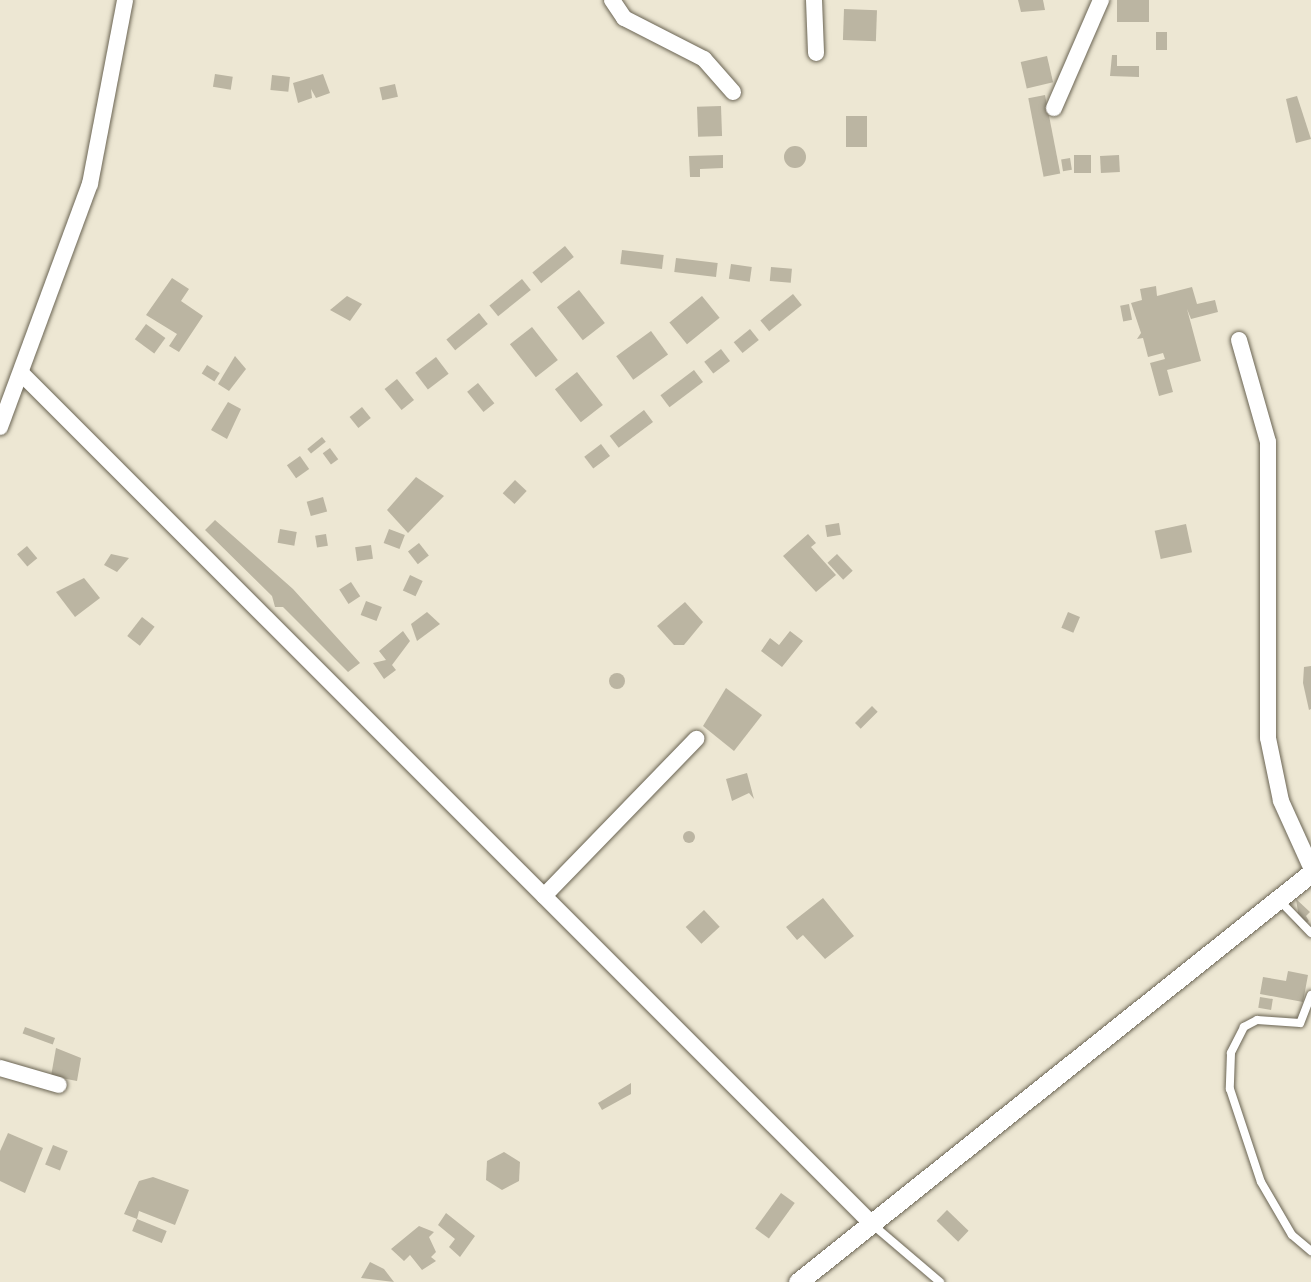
<!DOCTYPE html>
<style>
body{margin:0}
#map{position:relative;width:1311px;height:1282px;overflow:hidden;background:#ede7d3;font-family:Ubuntu,sans-serif}
div>[style]{position:absolute}
.building>*{inset:0;background:#bbb5a2;transform-origin:0 0}
.round{border-radius:50%}
.roads{filter:drop-shadow(0 0 2px #6a6453) drop-shadow(0 0 2px #6a6453)}
.service>*{height:8px;margin:-4px;padding:0 4px;transform-origin:4px;border-radius:4px;background:#fff}
.minor>*{height:16px;margin:-8px;padding:0 8px;transform-origin:8px;border-radius:8px;background:#fff}
.tertiary>*{height:19px;margin:-9.5px;padding:0 9.5px;transform-origin:9.5px;border-radius:9.5px;background:#fff}
span{translate:-50% -50%;white-space:nowrap;text-align:center;line-height:1.15;-webkit-text-stroke:7px #ede7d3;paint-order:stroke}
</style>
<div id="map">
<div class="building">
<div style="clip-path:polygon(1018px 0,1043px 0,1045px 10px,1021px 12px)"></div>
<div style="left:1117px;top:0;width:32px;height:22px"></div>
<div style="left:844px;top:9px;width:33px;height:31px;rotate:2deg"></div>
<div style="left:1156px;top:32px;width:11px;height:18px"></div>
<div style="clip-path:polygon(1112px 55px,1117px 55px,1117px 66px,1139px 66px,1139px 77px,1110px 76px)"></div>
<div style="left:1047px;top:56px;width:27px;height:27px;rotate:77deg"></div>
<div style="left:215px;top:74px;width:18px;height:13px;rotate:9deg"></div>
<div style="clip-path:polygon(323px 74px,330px 93px,316px 98px,311px 89px,312px 98px,298px 103px,293px 83px)"></div>
<div style="left:272px;top:75px;width:18px;height:15px;rotate:6deg"></div>
<div style="left:395px;top:84px;width:13px;height:16px;rotate:77deg"></div>
<div style="left:1045px;top:95px;width:80px;height:17px;rotate:79deg"></div>
<div style="clip-path:polygon(1297px 96px,1311px 139px,1296px 143px,1286px 99px)"></div>
<div style="left:721px;top:106px;width:30px;height:24px;rotate:88deg"></div>
<div style="left:846px;top:116px;width:21px;height:31px"></div>
<div class="round" style="left:784px;top:146px;width:22px;height:22px"></div>
<div style="clip-path:polygon(723px 155px,723px 168px,700px 169px,700px 177px,690px 177px,689px 156px)"></div>
<div style="left:1091px;top:155px;width:18px;height:17px;rotate:90deg"></div>
<div style="left:1119px;top:155px;width:17px;height:19px;rotate:87deg"></div>
<div style="left:1070px;top:158px;width:12px;height:9px;rotate:81deg"></div>
<div style="left:565px;top:246px;width:14px;height:42px;rotate:51deg"></div>
<div style="left:622px;top:250px;width:42px;height:14px;rotate:7deg"></div>
<div style="left:676px;top:258px;width:42px;height:14px;rotate:7deg"></div>
<div style="left:731px;top:264px;width:21px;height:15px;rotate:8deg"></div>
<div style="left:771px;top:267px;width:21px;height:14px;rotate:5deg"></div>
<div style="clip-path:polygon(172px 278px,189px 289px,181px 301px,203px 316px,179px 352px,169px 346px,177px 334px,146px 315px)"></div>
<div style="left:522px;top:279px;width:14px;height:42px;rotate:51deg"></div>
<div style="clip-path:polygon(1156px 286px,1157px 296px,1192px 287px,1197px 304px,1215px 300px,1218px 312px,1191px 319px,1187px 309px,1201px 361px,1167px 370px,1173px 392px,1159px 396px,1150px 363px,1165px 359px,1163px 353px,1148px 357px,1143px 338px,1137px 339px,1141px 333px,1131px 303px,1142px 300px,1140px 289px)"></div>
<div style="left:579px;top:290px;width:42px;height:28px;rotate:52deg"></div>
<div style="left:793px;top:294px;width:14px;height:42px;rotate:51deg"></div>
<div style="clip-path:polygon(347px 296px,362px 304px,350px 321px,330px 310px)"></div>
<div style="left:702px;top:296px;width:28px;height:42px;rotate:51deg"></div>
<div style="left:1129px;top:304px;width:16px;height:9px;rotate:79deg"></div>
<div style="left:479px;top:313px;width:14px;height:42px;rotate:51deg"></div>
<div style="left:146px;top:324px;width:24px;height:19px;rotate:36deg"></div>
<div style="left:532px;top:327px;width:42px;height:28px;rotate:52deg"></div>
<div style="left:750px;top:329px;width:14px;height:21px;rotate:51deg"></div>
<div style="left:651px;top:331px;width:29px;height:43px;rotate:54deg"></div>
<div style="left:721px;top:349px;width:15px;height:21px;rotate:53deg"></div>
<div style="clip-path:polygon(235px 356px,246px 369px,229px 391px,218px 384px)"></div>
<div style="left:436px;top:357px;width:21px;height:26px;rotate:53deg"></div>
<div style="left:207px;top:365px;width:15px;height:10px;rotate:32deg"></div>
<div style="left:694px;top:370px;width:15px;height:42px;rotate:53deg"></div>
<div style="left:577px;top:372px;width:42px;height:28px;rotate:52deg"></div>
<div style="left:397px;top:379px;width:27px;height:16px;rotate:51deg"></div>
<div style="left:478px;top:383px;width:26px;height:14px;rotate:51deg"></div>
<div style="clip-path:polygon(228px 402px,241px 409px,227px 439px,211px 430px)"></div>
<div style="left:362px;top:407px;width:14px;height:16px;rotate:51deg"></div>
<div style="left:644px;top:410px;width:15px;height:43px;rotate:53deg"></div>
<div style="left:322px;top:437px;width:6px;height:19px;rotate:51deg"></div>
<div style="left:601px;top:444px;width:15px;height:21px;rotate:53deg"></div>
<div style="left:330px;top:448px;width:14px;height:9px;rotate:54deg"></div>
<div style="left:300px;top:456px;width:16px;height:16px;rotate:55deg"></div>
<div style="clip-path:polygon(416px 477px,444px 496px,408px 533px,387px 510px)"></div>
<div style="left:515px;top:480px;width:16px;height:18px;rotate:43deg"></div>
<div style="left:323px;top:497px;width:15px;height:17px;rotate:74deg"></div>
<div style="clip-path:polygon(215px 520px,293px 589px,360px 663px,348px 672px,283px 607px,275px 607px,272px 596px,205px 530px)"></div>
<div style="left:839px;top:523px;width:12px;height:14px;rotate:81deg"></div>
<div style="left:1186px;top:524px;width:29px;height:32px;rotate:78deg"></div>
<div style="left:280px;top:529px;width:17px;height:14px;rotate:10deg"></div>
<div style="left:389px;top:529px;width:17px;height:15px;rotate:21deg"></div>
<div style="left:326px;top:534px;width:12px;height:11px;rotate:81deg"></div>
<div style="clip-path:polygon(808px 534px,816px 543px,811px 547px,836px 575px,816px 592px,783px 556px)"></div>
<div style="left:419px;top:543px;width:16px;height:14px;rotate:52deg"></div>
<div style="left:371px;top:545px;width:14px;height:16px;rotate:82deg"></div>
<div style="left:27px;top:546px;width:16px;height:13px;rotate:50deg"></div>
<div style="clip-path:polygon(111px 554px,129px 558px,117px 572px,104px 565px)"></div>
<div style="left:837px;top:554px;width:23px;height:13px;rotate:47deg"></div>
<div style="left:410px;top:575px;width:14px;height:17px;rotate:25deg"></div>
<div style="clip-path:polygon(84px 578px,100px 598px,75px 617px,56px 592px)"></div>
<div style="left:351px;top:582px;width:17px;height:14px;rotate:57deg"></div>
<div style="left:366px;top:601px;width:17px;height:15px;rotate:21deg"></div>
<div style="clip-path:polygon(685px 602px,703px 622px,684px 645px,674px 645px,657px 626px)"></div>
<div style="clip-path:polygon(427px 612px,440px 624px,417px 641px,411px 624px)"></div>
<div style="left:1068px;top:612px;width:13px;height:17px;rotate:23deg"></div>
<div style="left:142px;top:617px;width:16px;height:24px;rotate:38deg"></div>
<div style="clip-path:polygon(403px 631px,410px 641px,392px 665px,396px 670px,384px 679px,373px 663px,386px 660px,379px 651px)"></div>
<div style="clip-path:polygon(790px 631px,803px 641px,782px 667px,761px 651px,770px 638px,779px 645px)"></div>
<div style="clip-path:polygon(1311px 666px,1311px 709px,1309px 710px,1303px 683px,1304px 667px)"></div>
<div class="round" style="left:609px;top:673px;width:16px;height:16px"></div>
<div style="clip-path:polygon(726px 688px,762px 715px,734px 751px,703px 726px)"></div>
<div style="left:872px;top:706px;width:8px;height:24px;rotate:45deg"></div>
<div style="clip-path:polygon(747px 773px,754px 799px,749px 793px,732px 801px,726px 779px)"></div>
<div class="round" style="left:683px;top:831px;width:12px;height:12px"></div>
<div style="clip-path:polygon(823px 898px,854px 936px,825px 959px,803px 935px,797px 940px,786px 927px)"></div>
<div style="clip-path:polygon(1296px 899px,1310px 912px,1306px 916px,1309px 921px,1299px 928px,1291px 918px,1298px 912px)"></div>
<div style="left:704px;top:910px;width:23px;height:25px;rotate:47deg"></div>
<div style="clip-path:polygon(1288px 971px,1308px 975px,1303px 1002px,1260px 994px,1263px 977px,1286px 981px)"></div>
<div style="left:1260px;top:997px;width:13px;height:11px;rotate:9deg"></div>
<div style="left:25px;top:1027px;width:32px;height:7px;rotate:20deg"></div>
<div style="clip-path:polygon(56px 1048px,81px 1058px,77px 1081px,51px 1076px)"></div>
<div style="clip-path:polygon(631px 1083px,631px 1094px,602px 1110px,598px 1103px)"></div>
<div style="clip-path:polygon(8px 1133px,43px 1148px,25px 1193px,0 1181px,0 1151px)"></div>
<div style="left:53px;top:1145px;width:16px;height:21px;rotate:22deg"></div>
<div style="clip-path:polygon(504px 1152px,520px 1162px,519px 1181px,502px 1190px,486px 1180px,487px 1161px)"></div>
<div style="clip-path:polygon(153px 1177px,189px 1190px,175px 1225px,139px 1211px,137px 1219px,124px 1214px,139px 1181px)"></div>
<div style="left:781px;top:1193px;width:17px;height:44px;rotate:36deg"></div>
<div style="left:947px;top:1210px;width:30px;height:15px;rotate:44deg"></div>
<div style="clip-path:polygon(446px 1213px,475px 1236px,460px 1257px,449px 1247px,455px 1239px,438px 1225px)"></div>
<div style="left:137px;top:1219px;width:32px;height:13px;rotate:22deg"></div>
<div style="clip-path:polygon(419px 1226px,434px 1232px,429px 1237px,436px 1252px,431px 1257px,436px 1261px,422px 1270px,410px 1255px,404px 1261px,391px 1249px)"></div>
<div style="clip-path:polygon(370px 1262px,384px 1269px,394px 1282px,361px 1278px)"></div>
</div>
<div class="roads">
<div class="service">
<div style="left:1279px;top:900px;width:46px;rotate:45.9deg"></div>
<div style="left:1311px;top:995px;width:30px;rotate:111deg"></div>
<div style="left:1300px;top:1023px;width:43px;rotate:-176deg"></div>
<div style="left:1257px;top:1020px;width:15px;rotate:152deg"></div>
<div style="left:1244px;top:1027px;width:29px;rotate:117deg"></div>
<div style="left:1231px;top:1053px;width:36px;rotate:92deg"></div>
<div style="left:1230px;top:1089px;width:98px;rotate:71.6deg"></div>
<div style="left:1261px;top:1182px;width:61px;rotate:59.7deg"></div>
<div style="left:1292px;top:1235px;width:25px;rotate:40deg"></div>
<div style="left:873px;top:1225px;width:88px;rotate:40.4deg"></div>
</div>
<div class="minor">
<div style="left:612px;top:0;width:22px;rotate:56deg"></div>
<div style="left:624px;top:18px;width:90px;rotate:27.1deg"></div>
<div style="left:704px;top:59px;width:44px;rotate:48.7deg"></div>
<div style="left:814px;top:0;width:53px;rotate:87.8deg"></div>
<div style="left:1054px;top:108px;width:118px;rotate:-66.5deg"></div>
<div style="left:1239px;top:340px;width:106px;rotate:74.1deg"></div>
<div style="left:1268px;top:442px;width:296px;rotate:90deg"></div>
<div style="left:1268px;top:738px;width:64px;rotate:78.3deg"></div>
<div style="left:1281px;top:801px;width:72px;rotate:65.6deg"></div>
<div style="left:22px;top:374px;width:1201px;rotate:45deg"></div>
<div style="left:0;top:427px;width:259px;rotate:-69.7deg"></div>
<div style="left:90px;top:184px;width:187px;rotate:-79.2deg"></div>
<div style="left:544px;top:896px;width:219px;rotate:-45.9deg"></div>
<div style="left:0;top:1068px;width:61px;rotate:16.1deg"></div>
</div>
<div class="tertiary">
<div style="left:798px;top:1282px;width:656px;rotate:-38.56deg"></div>
</div>
</div>
</div>
